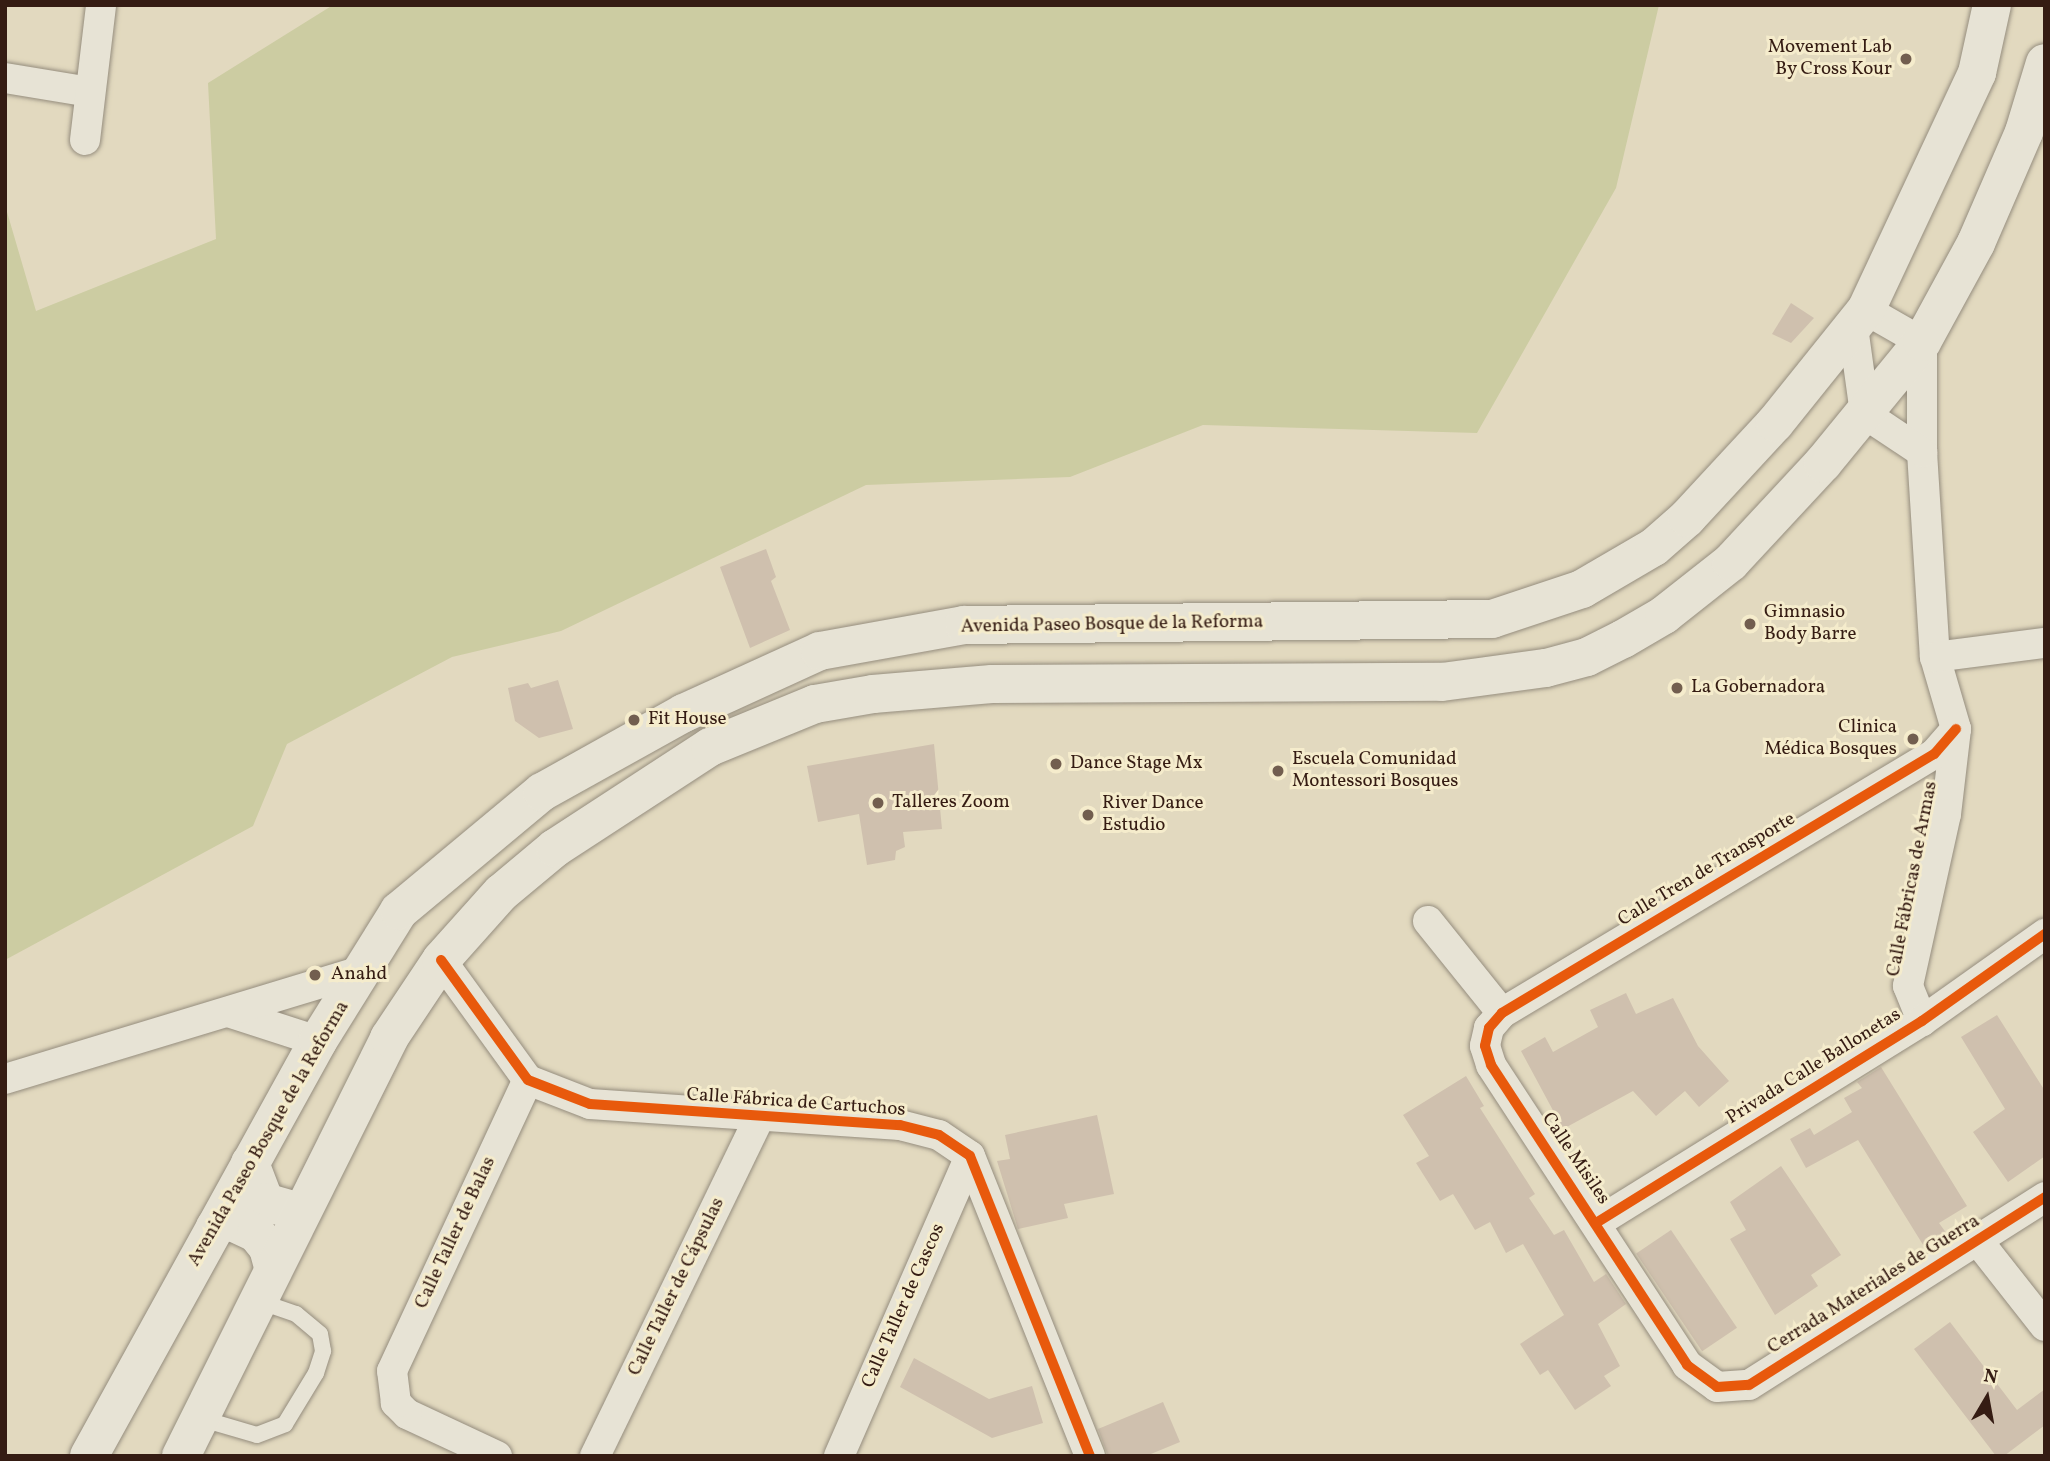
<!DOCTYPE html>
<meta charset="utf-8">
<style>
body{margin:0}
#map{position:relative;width:2050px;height:1461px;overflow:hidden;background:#e2d9bf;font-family:Vollkorn,serif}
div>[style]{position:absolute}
.green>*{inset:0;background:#cccca2}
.building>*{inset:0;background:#cfc0ae;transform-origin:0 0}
.roads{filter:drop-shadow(0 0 2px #958d7e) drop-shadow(0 0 2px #958d7e)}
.service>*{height:16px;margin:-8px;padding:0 8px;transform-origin:8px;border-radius:8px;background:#e7e3d5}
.minor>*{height:30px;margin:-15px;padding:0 15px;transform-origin:15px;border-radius:15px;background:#e7e3d5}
.secondary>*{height:38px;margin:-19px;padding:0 19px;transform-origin:19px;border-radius:19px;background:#e7e3d5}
.cycleway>*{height:10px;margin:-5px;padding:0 5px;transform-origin:5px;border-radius:5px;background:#e8590c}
.dots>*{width:19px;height:19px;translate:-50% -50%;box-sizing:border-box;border:4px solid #f5eccc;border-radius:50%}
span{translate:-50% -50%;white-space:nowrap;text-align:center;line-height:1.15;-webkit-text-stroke:6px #f5eccc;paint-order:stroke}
.poi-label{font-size:19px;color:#351c13}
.right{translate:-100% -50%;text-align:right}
.left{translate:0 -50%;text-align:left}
.street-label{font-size:19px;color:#351c13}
.frame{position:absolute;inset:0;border:7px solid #351c13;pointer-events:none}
.north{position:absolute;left:1952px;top:1363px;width:70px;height:70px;-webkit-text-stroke:5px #f5eccc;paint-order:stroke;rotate:10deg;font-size:19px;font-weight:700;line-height:28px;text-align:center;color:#351c13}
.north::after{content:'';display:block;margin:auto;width:24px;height:32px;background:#351c13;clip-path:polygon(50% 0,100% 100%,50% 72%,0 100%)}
</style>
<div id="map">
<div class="green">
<div style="clip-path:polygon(333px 5px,1659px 5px,1616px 188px,1477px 433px,1203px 425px,1070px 477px,866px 485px,561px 631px,452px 657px,287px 744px,253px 826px,5px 960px,5px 205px,36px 311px,216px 239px,208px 83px)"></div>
</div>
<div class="building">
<div style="clip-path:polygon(1791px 303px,1814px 318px,1791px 343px,1772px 334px)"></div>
<div style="clip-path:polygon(766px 549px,776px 577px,771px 581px,790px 630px,750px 648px,720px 567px)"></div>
<div style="clip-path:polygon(558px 680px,573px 729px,539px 738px,515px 721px,508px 688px,528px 683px,531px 688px)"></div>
<div style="clip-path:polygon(934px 744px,942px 829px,903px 832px,905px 847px,896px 851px,895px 860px,867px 865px,859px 814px,818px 822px,807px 766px)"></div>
<div style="clip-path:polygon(1626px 993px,1636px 1014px,1673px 998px,1698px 1046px,1729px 1081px,1699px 1107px,1685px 1091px,1656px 1116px,1633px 1091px,1563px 1129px,1521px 1051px,1545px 1037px,1553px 1052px,1598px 1027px,1590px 1010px)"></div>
<div style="clip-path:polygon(1997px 1015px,2045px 1091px,2045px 1156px,2008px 1182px,1973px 1132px,2005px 1109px,1961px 1037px)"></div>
<div style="clip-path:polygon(1881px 1067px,1967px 1206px,1939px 1223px,1947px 1234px,1925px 1248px,1858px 1140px,1806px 1168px,1790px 1139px,1810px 1128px,1814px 1135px,1852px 1112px,1844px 1098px,1862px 1088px,1857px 1082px)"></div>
<div style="clip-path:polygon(1466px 1076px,1484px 1106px,1480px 1108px,1535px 1194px,1529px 1198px,1554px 1235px,1564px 1230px,1594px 1282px,1606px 1274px,1626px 1304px,1598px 1324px,1620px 1366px,1604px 1376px,1611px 1386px,1575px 1410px,1548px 1370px,1540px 1375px,1520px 1344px,1564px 1315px,1523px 1244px,1506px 1253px,1490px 1222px,1475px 1230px,1453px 1194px,1440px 1201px,1416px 1163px,1429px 1156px,1403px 1115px)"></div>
<div style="clip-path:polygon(1097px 1115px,1114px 1194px,1064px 1204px,1068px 1218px,1018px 1229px,997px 1161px,1010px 1159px,1005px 1135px)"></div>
<div style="clip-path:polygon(1781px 1166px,1841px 1255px,1811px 1275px,1818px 1286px,1775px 1315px,1730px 1239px,1746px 1230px,1730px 1202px)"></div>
<div style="left:1671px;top:1230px;width:118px;height:42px;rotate:56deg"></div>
<div style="clip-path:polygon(1950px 1322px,2017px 1410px,2045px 1389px,2045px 1425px,2004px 1456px,1996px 1456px,1914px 1349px)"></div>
<div style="clip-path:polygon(914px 1358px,989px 1399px,1032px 1386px,1043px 1423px,992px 1438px,900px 1387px)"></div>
<div style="clip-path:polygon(1163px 1402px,1180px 1442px,1146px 1456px,1108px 1456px,1098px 1429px)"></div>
</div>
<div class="roads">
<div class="service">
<div style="left:199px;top:1418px;width:60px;rotate:16.3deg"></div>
<div style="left:257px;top:1435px;width:30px;rotate:-21deg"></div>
<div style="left:285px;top:1424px;width:60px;rotate:-58.7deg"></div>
<div style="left:316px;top:1373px;width:23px;rotate:-72deg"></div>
<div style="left:323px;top:1351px;width:17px;rotate:-100deg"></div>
<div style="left:320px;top:1334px;width:31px;rotate:-140deg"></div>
<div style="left:296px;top:1314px;width:39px;rotate:-161deg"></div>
</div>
<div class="minor">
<div style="left:5px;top:78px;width:86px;rotate:9.4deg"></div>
<div style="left:85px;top:140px;width:136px;rotate:-83.2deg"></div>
<div style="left:1866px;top:310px;width:64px;rotate:29.7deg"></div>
<div style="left:1922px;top:342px;width:110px;rotate:90deg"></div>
<div style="left:1922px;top:452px;width:205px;rotate:86.4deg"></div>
<div style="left:1935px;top:657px;width:75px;rotate:73.7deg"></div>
<div style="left:1956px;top:729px;width:86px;rotate:96.7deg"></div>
<div style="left:1946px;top:814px;width:176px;rotate:102.5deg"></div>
<div style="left:1908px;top:986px;width:38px;rotate:68deg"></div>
<div style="left:1853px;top:327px;width:88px;rotate:82.1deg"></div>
<div style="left:1865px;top:414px;width:69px;rotate:33.7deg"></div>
<div style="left:1935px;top:657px;width:111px;rotate:-7.3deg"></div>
<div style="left:1956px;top:729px;width:33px;rotate:131deg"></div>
<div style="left:1934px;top:754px;width:504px;rotate:149.06deg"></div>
<div style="left:1502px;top:1013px;width:20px;rotate:131deg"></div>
<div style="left:1489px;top:1028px;width:18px;rotate:103deg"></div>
<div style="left:1485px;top:1046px;width:20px;rotate:72deg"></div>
<div style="left:1491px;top:1065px;width:358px;rotate:56.8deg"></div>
<div style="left:1687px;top:1365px;width:37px;rotate:36deg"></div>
<div style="left:1717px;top:1387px;width:32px;rotate:-4deg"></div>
<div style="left:1749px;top:1385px;width:351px;rotate:-32.4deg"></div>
<div style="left:1428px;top:921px;width:118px;rotate:51.2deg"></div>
<div style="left:441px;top:960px;width:148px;rotate:54.1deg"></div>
<div style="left:528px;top:1080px;width:66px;rotate:21.2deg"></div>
<div style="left:590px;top:1104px;width:311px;rotate:3.9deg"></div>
<div style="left:900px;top:1125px;width:40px;rotate:14.4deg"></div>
<div style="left:939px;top:1135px;width:37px;rotate:34deg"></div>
<div style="left:970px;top:1156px;width:323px;rotate:68.2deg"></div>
<div style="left:228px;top:1012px;width:95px;rotate:17.9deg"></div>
<div style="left:5px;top:1079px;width:374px;rotate:-16.9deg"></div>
<div style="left:1596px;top:1223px;width:384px;rotate:-31.8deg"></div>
<div style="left:1922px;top:1021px;width:151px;rotate:-35.3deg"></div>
<div style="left:1978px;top:1241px;width:108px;rotate:51.8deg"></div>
<div style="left:497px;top:1456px;width:99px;rotate:-155deg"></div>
<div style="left:407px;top:1414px;width:16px;rotate:-135deg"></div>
<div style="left:396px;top:1403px;width:32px;rotate:-97deg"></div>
<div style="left:392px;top:1371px;width:321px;rotate:-65deg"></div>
<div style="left:595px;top:1456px;width:376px;rotate:-64.1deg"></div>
<div style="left:839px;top:1456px;width:327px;rotate:-66.4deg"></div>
</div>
<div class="secondary">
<div style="left:250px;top:1163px;width:42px;rotate:69deg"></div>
<div style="left:265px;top:1202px;width:36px;rotate:16deg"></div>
<div style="left:215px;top:1227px;width:16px;rotate:-22deg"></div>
<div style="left:230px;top:1221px;width:29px;rotate:25deg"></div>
<div style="left:256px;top:1233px;width:19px;rotate:51deg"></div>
<div style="left:268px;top:1248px;width:20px;rotate:75deg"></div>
<div style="left:89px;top:1456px;width:474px;rotate:-61.1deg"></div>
<div style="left:318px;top:1041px;width:153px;rotate:-58.1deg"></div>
<div style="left:399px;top:911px;width:186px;rotate:-39.8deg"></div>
<div style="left:542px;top:792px;width:162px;rotate:-29.1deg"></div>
<div style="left:684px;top:713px;width:149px;rotate:-24.5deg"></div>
<div style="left:820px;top:651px;width:146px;rotate:-10.2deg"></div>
<div style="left:964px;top:625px;width:528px;rotate:-0.65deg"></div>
<div style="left:1492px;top:619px;width:95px;rotate:-18.4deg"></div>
<div style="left:1582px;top:589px;width:83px;rotate:-30.3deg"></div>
<div style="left:1654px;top:547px;width:44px;rotate:-41.3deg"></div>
<div style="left:1687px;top:518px;width:129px;rotate:-47.2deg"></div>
<div style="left:1775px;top:423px;width:145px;rotate:-51.2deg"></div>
<div style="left:1866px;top:310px;width:262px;rotate:-64.9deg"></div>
<div style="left:1977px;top:73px;width:70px;rotate:-77.6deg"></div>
<div style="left:181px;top:1456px;width:467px;rotate:-63.5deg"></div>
<div style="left:389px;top:1038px;width:94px;rotate:-56.3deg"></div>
<div style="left:441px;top:960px;width:90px;rotate:-48.2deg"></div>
<div style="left:501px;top:893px;width:70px;rotate:-39.8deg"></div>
<div style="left:555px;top:848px;width:185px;rotate:-33.1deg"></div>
<div style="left:710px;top:747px;width:113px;rotate:-22.3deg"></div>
<div style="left:815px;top:704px;width:59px;rotate:-9.8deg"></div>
<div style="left:873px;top:694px;width:119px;rotate:-4.8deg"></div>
<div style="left:992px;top:684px;width:450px;rotate:-0.3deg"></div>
<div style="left:1442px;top:682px;width:105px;rotate:-7.7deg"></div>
<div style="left:1546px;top:668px;width:42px;rotate:-15deg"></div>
<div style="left:1587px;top:657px;width:40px;rotate:-26.6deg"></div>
<div style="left:1623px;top:639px;width:48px;rotate:-30.3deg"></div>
<div style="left:1664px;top:615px;width:85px;rotate:-38.3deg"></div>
<div style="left:1731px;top:562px;width:135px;rotate:-47.1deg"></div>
<div style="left:1823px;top:463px;width:156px;rotate:-50.7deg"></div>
<div style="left:1922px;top:342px;width:113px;rotate:-61.4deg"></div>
<div style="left:1976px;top:243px;width:121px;rotate:-66.6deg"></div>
<div style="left:2024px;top:132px;width:72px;rotate:-73.1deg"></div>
</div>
</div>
<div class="cycleway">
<div style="left:1956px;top:729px;width:33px;rotate:131deg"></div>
<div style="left:1934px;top:754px;width:504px;rotate:149.06deg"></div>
<div style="left:1502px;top:1013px;width:20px;rotate:131deg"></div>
<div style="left:1489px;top:1028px;width:18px;rotate:103deg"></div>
<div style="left:1485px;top:1046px;width:20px;rotate:72deg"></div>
<div style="left:1491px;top:1065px;width:358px;rotate:56.8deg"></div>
<div style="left:1687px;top:1365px;width:37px;rotate:36deg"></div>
<div style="left:1717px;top:1387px;width:32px;rotate:-4deg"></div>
<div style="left:1749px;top:1385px;width:351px;rotate:-32.4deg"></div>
<div style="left:441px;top:960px;width:148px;rotate:54.1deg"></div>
<div style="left:528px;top:1080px;width:66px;rotate:21.2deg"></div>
<div style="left:590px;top:1104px;width:311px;rotate:3.9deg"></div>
<div style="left:900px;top:1125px;width:40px;rotate:14.4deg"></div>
<div style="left:939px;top:1135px;width:37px;rotate:34deg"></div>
<div style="left:970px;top:1156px;width:323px;rotate:68.2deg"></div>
<div style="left:1596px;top:1223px;width:384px;rotate:-31.8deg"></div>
<div style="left:1922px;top:1021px;width:151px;rotate:-35.3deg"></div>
</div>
<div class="dots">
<div style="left:1906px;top:59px;background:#725e4f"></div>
<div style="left:1750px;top:624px;background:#725e4f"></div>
<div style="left:1677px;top:688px;background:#725e4f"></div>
<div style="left:634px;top:720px;background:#725e4f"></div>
<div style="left:1913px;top:739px;background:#725e4f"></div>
<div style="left:1056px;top:764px;background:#725e4f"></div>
<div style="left:1278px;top:771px;background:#725e4f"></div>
<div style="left:878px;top:803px;background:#725e4f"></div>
<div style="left:1088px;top:815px;background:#725e4f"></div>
<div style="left:315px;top:975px;background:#725e4f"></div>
</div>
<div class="poi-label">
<span class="right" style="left:1892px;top:59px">Movement Lab<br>By Cross Kour</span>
<span class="left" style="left:1764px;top:624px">Gimnasio<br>Body Barre</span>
<span class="left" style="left:1691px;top:688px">La Gobernadora</span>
<span class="left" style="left:648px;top:720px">Fit House</span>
<span class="right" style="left:1897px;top:739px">Clinica<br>Médica Bosques</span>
<span class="left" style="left:1292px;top:771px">Escuela Comunidad<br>Montessori Bosques</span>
<span class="left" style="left:1070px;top:764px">Dance Stage Mx</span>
<span class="left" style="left:892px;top:803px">Talleres Zoom</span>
<span class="left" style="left:1102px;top:815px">River Dance<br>Estudio</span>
<span class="left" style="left:331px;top:975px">Anahd</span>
</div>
<div class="street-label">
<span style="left:1112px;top:625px;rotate:-1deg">Avenida Paseo Bosque de la Reforma</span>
<span style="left:1707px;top:870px;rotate:-31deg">Calle Tren de Transporte</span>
<span style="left:1913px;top:879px;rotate:-79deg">Calle Fábricas de Armas</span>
<span style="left:1814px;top:1067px;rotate:-32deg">Privada Calle Ballonetas</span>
<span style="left:796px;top:1103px;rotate:4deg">Calle Fábrica de Cartuchos</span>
<span style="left:269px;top:1134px;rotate:-60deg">Avenida Paseo Bosque de la Reforma</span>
<span style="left:1575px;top:1159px;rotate:56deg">Calle Misiles</span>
<span style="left:456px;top:1233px;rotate:-65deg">Calle Taller de Balas</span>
<span style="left:1874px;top:1285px;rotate:-32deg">Cerrada Materiales de Guerra</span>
<span style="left:677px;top:1287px;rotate:-64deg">Calle Taller de Cápsulas</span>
<span style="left:904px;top:1306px;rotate:-66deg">Calle Taller de Cascos</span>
</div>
<div class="frame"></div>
<div class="north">N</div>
</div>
